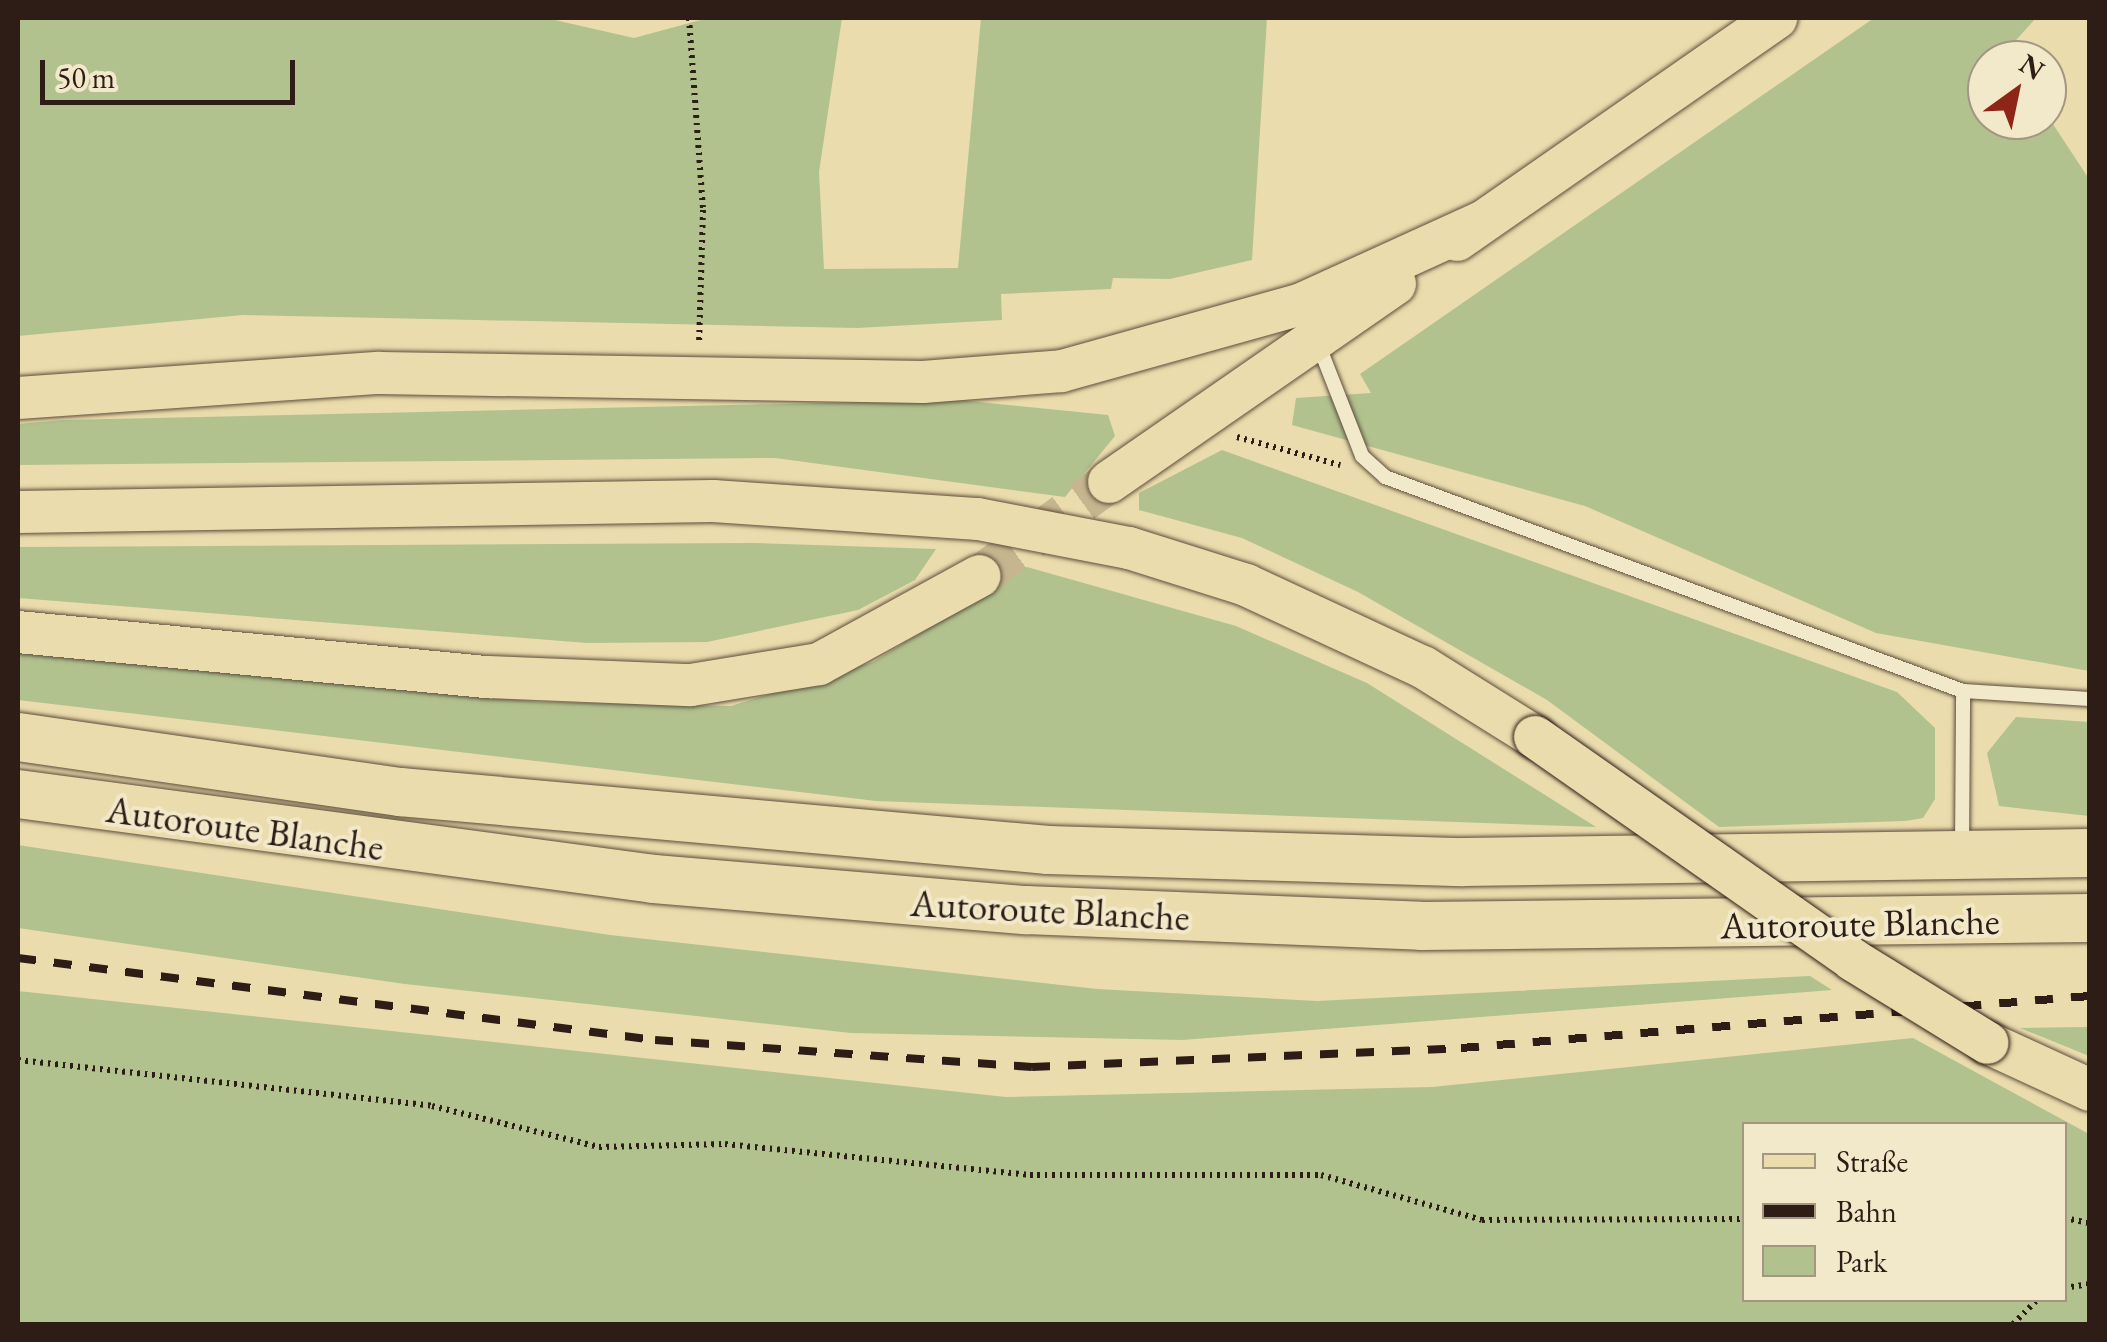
<!DOCTYPE html>
<meta charset="utf-8">
<style>
body{margin:0}
#map{position:relative;width:2107px;height:1342px;overflow:hidden;background:#ebdcad;font-family:"EB Garamond",serif}
div>[style]{position:absolute}
.green>*{inset:0;background:#b1c28f}
.primary-tunnel>*{height:42px;margin-top:-21px;transform-origin:0;background:repeating-linear-gradient(90deg,#c5b68f 0 42px,transparent 0 63px)}
.path>*{height:6px;margin-top:-3px;transform-origin:0;background:repeating-linear-gradient(90deg,#2d1d16 0 2.5px,transparent 0 7.5px)}
.roads{filter:drop-shadow(0 0 2px #5c4d3c) drop-shadow(0 0 2px #5c4d3c)}
.lane>*{height:14px;margin:-7px;padding:0 7px;transform-origin:7px;border-radius:7px;background:#f2e8ca}
.primary>*{height:42px;margin:-21px;padding:0 21px;transform-origin:21px;border-radius:21px;background:#ebdcad}
.highway>*{height:48px;margin:-24px;padding:0 24px;transform-origin:24px;border-radius:24px;background:#ebdcad}
.rail>*{height:8px;margin-top:-4px;transform-origin:0;background:repeating-linear-gradient(90deg,#2d1d16 0 18px,transparent 0 36px)}
.bridges{filter:drop-shadow(0 0 2px #2d1d16) drop-shadow(0 0 2px #2d1d16)}
.primary-bridge>*{height:42px;margin:-21px;padding:0 21px;transform-origin:21px;border-radius:21px;background:#ebdcad}
span{translate:-50% -50%;white-space:nowrap;text-align:center;line-height:1.15;-webkit-text-stroke:8px #f2e8ca;paint-order:stroke}
.street-label{font-size:38px;color:#2d1d16}
.frame{position:absolute;inset:0;border:20px solid #2d1d16;pointer-events:none}
.legend{position:absolute;left:1742px;top:1122px;width:325px;height:180px;box-sizing:border-box;background:#f2e8ca;border:2px solid #a39782;margin:0;padding:12px 18px;list-style:none;font-size:30px;color:#2d1d16}
.legend li{display:flex;align-items:center;gap:20px;height:50px}
.legend b{width:50px;border:2px solid #a39782}
.north{position:absolute;left:1967px;top:40px;width:100px;height:100px;box-sizing:border-box;background:#f2e8ca;border:2px solid #a39782;border-radius:50%;rotate:33deg;font-size:28px;font-weight:700;line-height:40px;text-align:center;color:#2d1d16}
.north::after{content:'';display:block;margin:auto;width:35px;height:45px;background:#8f2418;clip-path:polygon(50% 0,100% 100%,50% 72%,0 100%)}
.scale{position:absolute;left:40px;top:60px;width:255px;height:45px;box-sizing:border-box;border:5px solid #2d1d16;border-top:0;padding-left:12px;font-size:30px;line-height:35px;white-space:nowrap;color:#2d1d16;-webkit-text-stroke:8px #f2e8ca;paint-order:stroke}
</style>
<div id="map">
<div class="green">
<div style="clip-path:polygon(18px 18px,546px 18px,634px 38px,708px 18px,842px 18px,819px 172px,824px 269px,958px 268px,981px 18px,1267px 18px,1252px 260px,1170px 279px,1113px 278px,1111px 289px,1001px 294px,1002px 320px,857px 328px,243px 315px,18px 336px)"></div>
<div style="clip-path:polygon(1874px 18px,2036px 18px,1998px 60px,1987px 60px,1987px 120px,2047px 115px,2089px 179px,2089px 671px,1876px 633px,1585px 506px,1292px 425px,1296px 398px,1371px 393px,1360px 374px)"></div>
<div style="clip-path:polygon(959px 400px,1108px 415px,1115px 436px,1065px 497px,775px 458px,18px 465px,18px 424px,63px 420px)"></div>
<div style="clip-path:polygon(1222px 450px,1897px 692px,1935px 728px,1935px 799px,1923px 818px,1905px 821px,1719px 827px,1547px 700px,1358px 592px,1242px 538px,1139px 510px,1139px 493px)"></div>
<div style="clip-path:polygon(753px 543px,936px 549px,915px 580px,858px 610px,707px 642px,587px 643px,18px 598px,18px 547px)"></div>
<div style="clip-path:polygon(1027px 567px,1236px 626px,1367px 683px,1596px 827px,876px 801px,18px 700px,18px 651px,538px 702px,731px 706px,873px 662px)"></div>
<div style="clip-path:polygon(2016px 717px,2089px 722px,2089px 816px,1999px 806px,1987px 753px)"></div>
<div style="clip-path:polygon(18px 845px,610px 935px,1097px 989px,1317px 1001px,1810px 976px,1832px 990px,1182px 1040px,851px 1033px,405px 984px,18px 928px)"></div>
<div style="clip-path:polygon(evenodd,18px 991px,1006px 1097px,1432px 1087px,1913px 1038px,2089px 1134px,2089px 1324px,18px 1324px,18px 991px,1744px 1124px,2064px 1124px,2064px 1300px,1744px 1300px,1744px 1124px)"></div>
<div style="clip-path:polygon(2089px 1027px,2089px 1056px,2020px 1028px)"></div>
</div>
<div class="primary-tunnel">
<div style="left:980px;top:576px;width:160px;rotate:-36.1deg"></div>
</div>
<div class="path">
<div style="left:689px;top:18px;width:193px;rotate:85.8deg"></div>
<div style="left:703px;top:210px;width:131px;rotate:91.7deg"></div>
<div style="left:1237px;top:437px;width:107px;rotate:15.2deg"></div>
<div style="left:18px;top:1060px;width:417px;rotate:6.3deg"></div>
<div style="left:432px;top:1106px;width:172px;rotate:13.8deg"></div>
<div style="left:599px;top:1147px;width:126px;rotate:-1.4deg"></div>
<div style="left:725px;top:1144px;width:307px;rotate:5.8deg"></div>
<div style="left:1030px;top:1175px;width:291px"></div>
<div style="left:1321px;top:1175px;width:167px;rotate:15.6deg"></div>
<div style="left:1482px;top:1220px;width:262px;rotate:-0.2deg"></div>
<div style="left:2064px;top:1218px;width:26px;rotate:11deg"></div>
<div style="left:2064px;top:1288px;width:26px;rotate:-9deg"></div>
<div style="left:2013px;top:1324px;width:34px;rotate:-45deg"></div>
</div>
<div class="roads">
<div class="lane">
<div style="left:1319px;top:346px;width:118px;rotate:68.6deg"></div>
<div style="left:1362px;top:456px;width:31px;rotate:42deg"></div>
<div style="left:1385px;top:477px;width:616px;rotate:20.32deg"></div>
<div style="left:1963px;top:691px;width:127px;rotate:3.6deg"></div>
<div style="left:1962px;top:850px;width:159px;rotate:-89.6deg"></div>
</div>
<div class="primary">
<div style="left:1457px;top:240px;width:389px;rotate:-34.8deg"></div>
<div style="left:18px;top:398px;width:362px;rotate:-4deg"></div>
<div style="left:379px;top:373px;width:544px;rotate:0.95deg"></div>
<div style="left:923px;top:382px;width:139px;rotate:-4.5deg"></div>
<div style="left:1062px;top:371px;width:249px;rotate:-15.6deg"></div>
<div style="left:1302px;top:304px;width:196px;rotate:-24.5deg"></div>
<div style="left:1109px;top:482px;width:348px;rotate:-34.7deg"></div>
<div style="left:18px;top:512px;width:695px;rotate:-0.91deg"></div>
<div style="left:713px;top:501px;width:266px;rotate:3.9deg"></div>
<div style="left:978px;top:519px;width:154px;rotate:10.9deg"></div>
<div style="left:1129px;top:548px;width:123px;rotate:17.5deg"></div>
<div style="left:1246px;top:585px;width:195px;rotate:24.9deg"></div>
<div style="left:1423px;top:667px;width:132px;rotate:32deg"></div>
<div style="left:18px;top:632px;width:472px;rotate:5.5deg"></div>
<div style="left:488px;top:677px;width:203px;rotate:2.3deg"></div>
<div style="left:691px;top:685px;width:130px;rotate:-9.3deg"></div>
<div style="left:819px;top:664px;width:183px;rotate:-28.7deg"></div>
<div style="left:1988px;top:1043px;width:112px;rotate:24.7deg"></div>
</div>
<div class="highway">
<div style="left:18px;top:737px;width:386px;rotate:8.2deg"></div>
<div style="left:400px;top:792px;width:651px;rotate:5.11deg"></div>
<div style="left:1048px;top:850px;width:415px;rotate:1.7deg"></div>
<div style="left:1463px;top:862px;width:627px;rotate:-0.82deg"></div>
<div style="left:18px;top:794px;width:642px;rotate:7.61deg"></div>
<div style="left:654px;top:879px;width:373px;rotate:4.8deg"></div>
<div style="left:1026px;top:910px;width:395px;rotate:2.3deg"></div>
<div style="left:1421px;top:926px;width:669px;rotate:-0.69deg"></div>
</div>
</div>
<div class="rail">
<div style="left:18px;top:958px;width:642px;rotate:7.34deg"></div>
<div style="left:655px;top:1040px;width:378px;rotate:4.1deg"></div>
<div style="left:1032px;top:1067px;width:429px;rotate:-2.5deg"></div>
<div style="left:1461px;top:1048px;width:631px;rotate:-4.73deg"></div>
</div>
<div class="bridges">
<div class="primary-bridge">
<div style="left:1535px;top:737px;width:388px;rotate:35deg"></div>
<div style="left:1853px;top:960px;width:158px;rotate:31.6deg"></div>
</div>
</div>
<div class="street-label">
<span style="left:245px;top:828px;rotate:8deg">Autoroute Blanche</span>
<span style="left:1050px;top:910px;rotate:3deg">Autoroute Blanche</span>
<span style="left:1860px;top:923px;rotate:-1deg">Autoroute Blanche</span>
</div>
<div class="frame"></div>
<ul class="legend">
<li><b style="height:12px;background:#ebdcad"></b>Straße</li>
<li><b style="height:12px;background:#2d1d16"></b>Bahn</li>
<li><b style="height:28px;background:#b1c28f"></b>Park</li>
</ul>
<div class="north">N</div>
<div class="scale">50 m</div>
</div>
